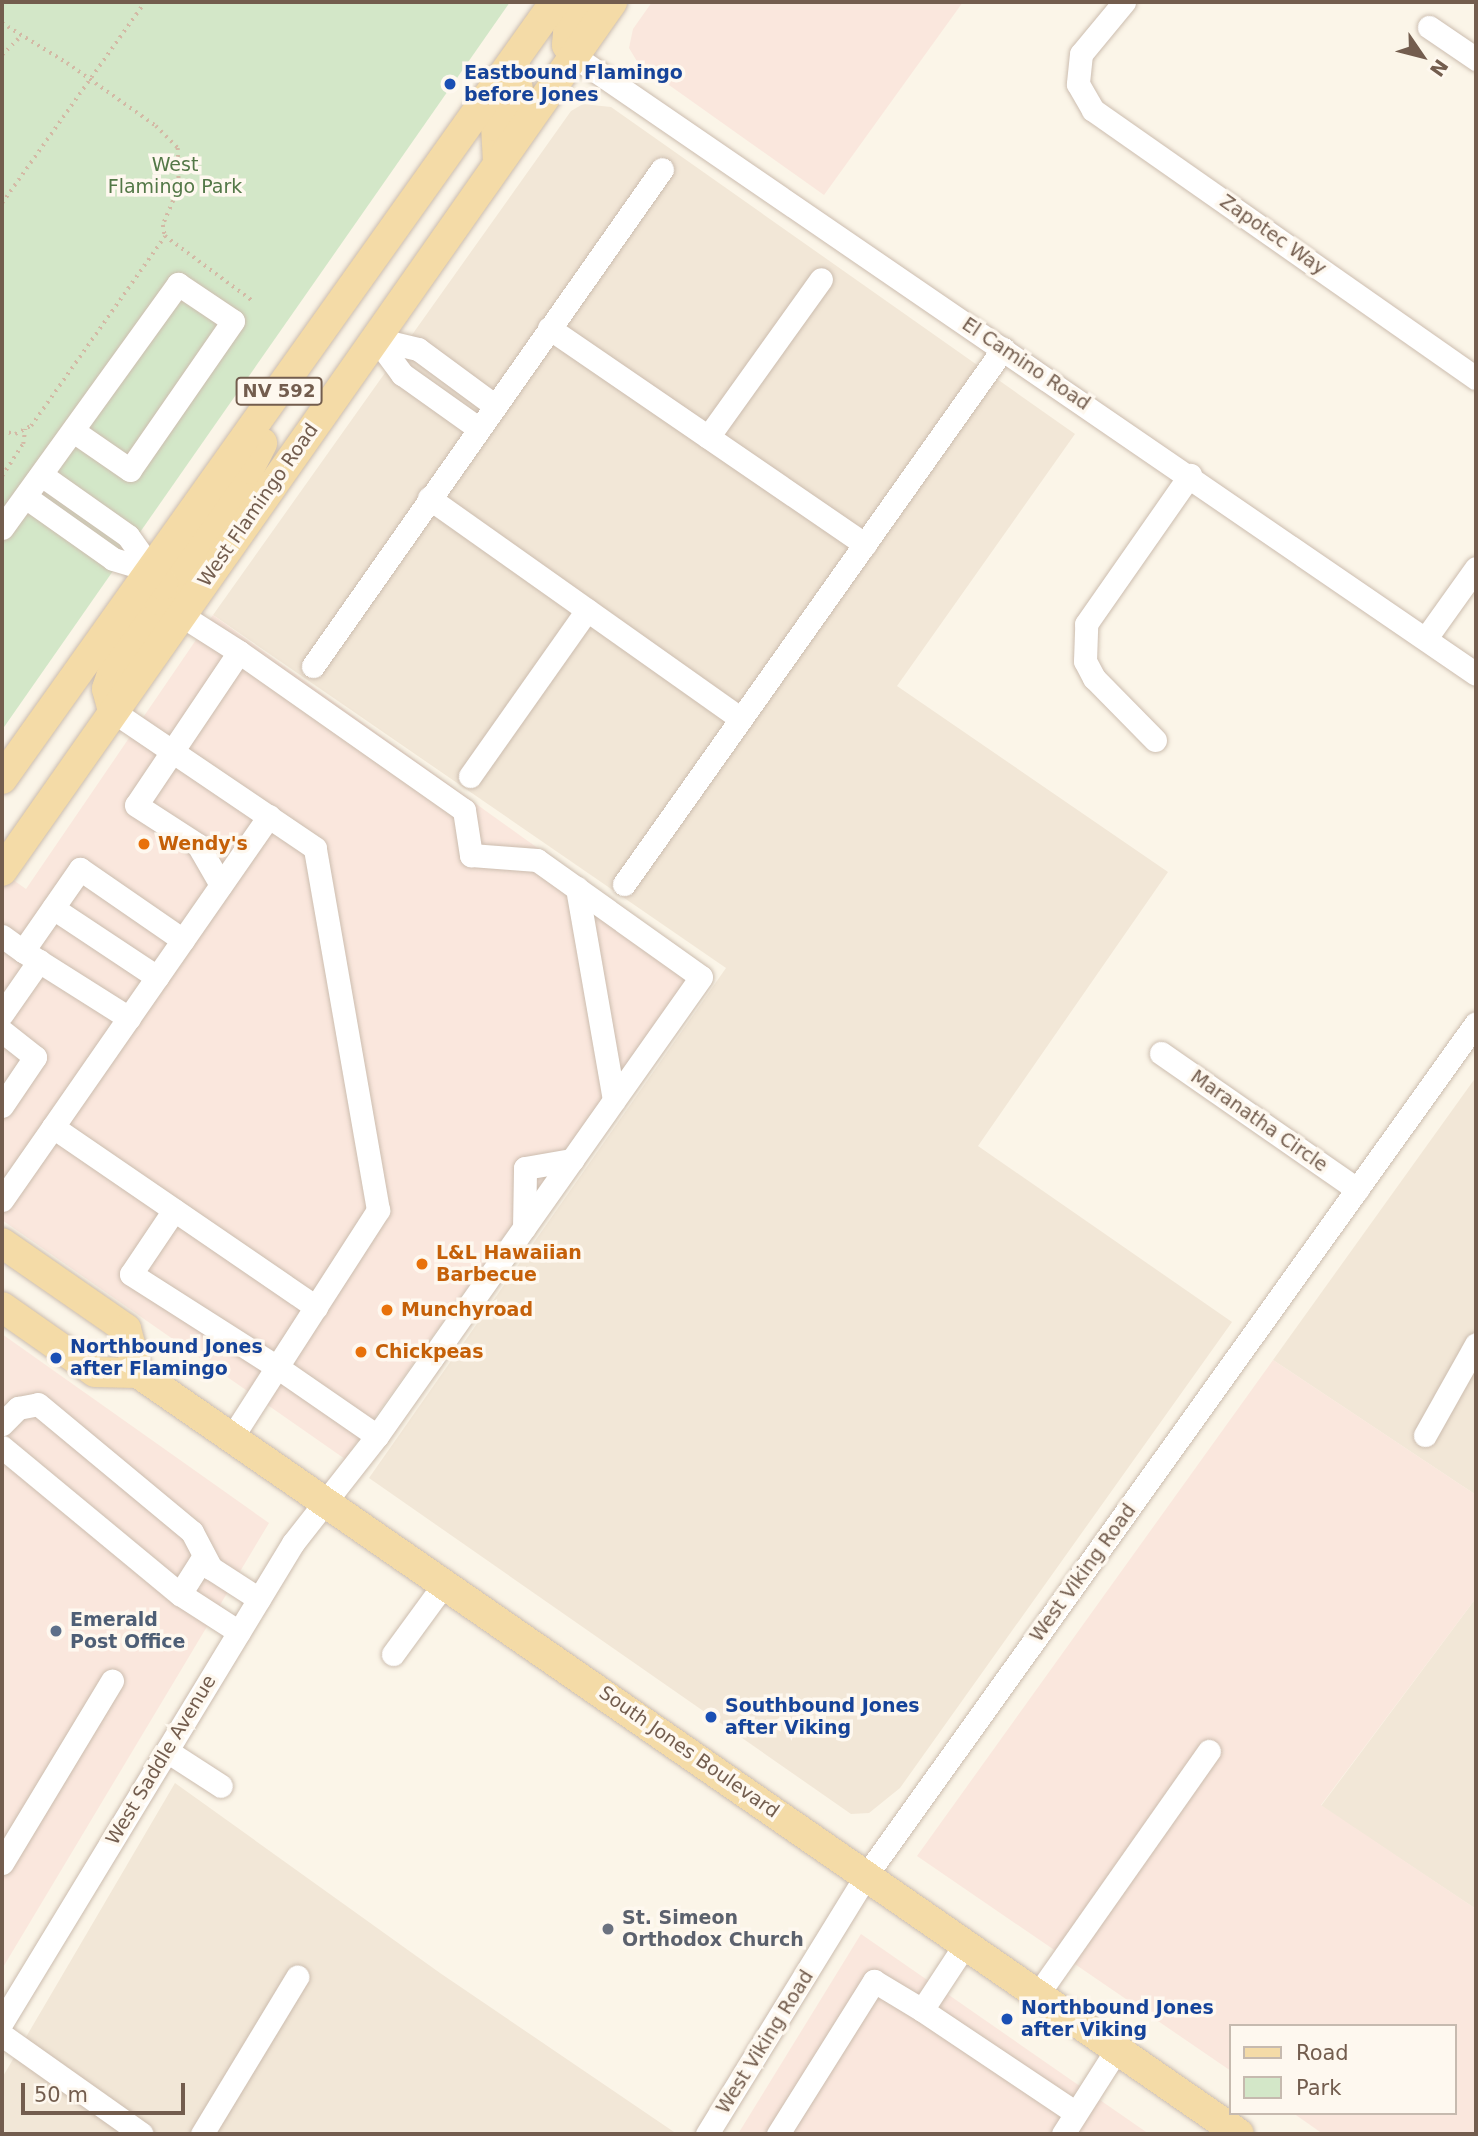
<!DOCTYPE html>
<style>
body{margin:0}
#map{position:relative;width:1478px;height:2136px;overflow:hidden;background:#fbf5e8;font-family:"DejaVu Sans",sans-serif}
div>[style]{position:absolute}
.residential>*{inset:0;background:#f2e7d7}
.commercial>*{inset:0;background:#fae7dd}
.green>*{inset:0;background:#d3e7c8}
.path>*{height:3.5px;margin-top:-1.75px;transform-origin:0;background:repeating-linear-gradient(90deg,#d3b9a5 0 2px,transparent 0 7px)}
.roads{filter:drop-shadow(0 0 2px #ccbdaf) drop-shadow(0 0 2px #ccbdaf)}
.minor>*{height:23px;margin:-11.5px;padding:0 11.5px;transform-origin:11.5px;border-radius:11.5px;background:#fff}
.major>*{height:30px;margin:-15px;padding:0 15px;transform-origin:15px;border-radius:15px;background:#f4dba7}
.dots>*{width:19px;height:19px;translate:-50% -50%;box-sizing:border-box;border:4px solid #fef8ef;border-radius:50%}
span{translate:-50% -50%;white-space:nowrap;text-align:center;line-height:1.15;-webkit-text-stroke:7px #fef8ef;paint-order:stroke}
.shield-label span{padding:2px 5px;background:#fef8ef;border:2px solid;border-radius:5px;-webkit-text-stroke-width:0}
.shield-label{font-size:18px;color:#735d4e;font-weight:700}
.transit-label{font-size:19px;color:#164399;font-weight:700}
.left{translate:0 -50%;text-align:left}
.park-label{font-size:19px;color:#537847}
.street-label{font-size:19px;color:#735d4e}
.food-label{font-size:19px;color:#c56008;font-weight:700}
.service-label{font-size:19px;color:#4e5e75;font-weight:700}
.worship-label{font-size:19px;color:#5b616d;font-weight:700}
.frame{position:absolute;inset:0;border:4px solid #735d4e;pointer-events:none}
.legend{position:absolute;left:1229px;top:2024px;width:228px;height:91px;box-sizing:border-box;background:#fef8ef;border:2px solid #c6baaf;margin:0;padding:9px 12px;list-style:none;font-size:21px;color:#735d4e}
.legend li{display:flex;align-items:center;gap:14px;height:35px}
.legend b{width:35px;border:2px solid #c6baaf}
.north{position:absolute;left:1387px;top:21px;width:70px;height:70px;-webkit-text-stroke:5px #fef8ef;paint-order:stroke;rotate:125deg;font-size:19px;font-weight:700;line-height:28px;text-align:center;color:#735d4e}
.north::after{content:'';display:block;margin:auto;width:24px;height:32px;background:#735d4e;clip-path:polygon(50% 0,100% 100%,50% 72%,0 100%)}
.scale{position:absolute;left:21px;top:2083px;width:164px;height:32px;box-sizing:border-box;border:4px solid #735d4e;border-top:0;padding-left:9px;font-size:21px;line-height:24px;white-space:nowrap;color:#735d4e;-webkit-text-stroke:5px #fef8ef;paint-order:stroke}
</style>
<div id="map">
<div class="residential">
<div style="clip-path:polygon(583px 104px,611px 107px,1075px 434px,897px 686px,1168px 872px,978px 1146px,1232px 1322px,900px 1788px,869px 1813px,851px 1814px,369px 1478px,726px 968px,213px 615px,571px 111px)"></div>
<div style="clip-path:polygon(1476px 1077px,1476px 1495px,1273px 1360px)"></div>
<div style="clip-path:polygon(1476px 1598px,1476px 1909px,1321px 1806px)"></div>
<div style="clip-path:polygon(175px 1783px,440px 1973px,677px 2134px,2px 2134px,2px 2078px)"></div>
</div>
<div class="commercial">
<div style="clip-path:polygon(652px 2px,963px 2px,824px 195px,638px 63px,629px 48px,633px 29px)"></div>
<div style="clip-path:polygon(213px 615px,699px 964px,345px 1459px,2px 1220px,2px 872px,26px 889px)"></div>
<div style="clip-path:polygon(2px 1334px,269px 1523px,2px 1969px)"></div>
<div style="clip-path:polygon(1273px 1360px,1476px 1495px,1476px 1598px,1321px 1805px,1476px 1909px,1476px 2134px,1323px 2134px,1293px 2113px,1455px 2113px,1455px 2026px,1231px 2026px,1231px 2071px,917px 1856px)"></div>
<div style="clip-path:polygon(861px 1934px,1149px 2134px,738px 2134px)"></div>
</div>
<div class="green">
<div style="clip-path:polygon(2px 2px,510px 2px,2px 730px)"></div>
</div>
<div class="path">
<div style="left:2px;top:23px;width:76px;rotate:31.6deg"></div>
<div style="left:67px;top:63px;width:109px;rotate:35.3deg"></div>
<div style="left:156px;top:126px;width:31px;rotate:45deg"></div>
<div style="left:178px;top:148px;width:40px;rotate:88.6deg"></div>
<div style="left:179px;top:188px;width:40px;rotate:113.4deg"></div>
<div style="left:163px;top:225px;width:11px;rotate:80deg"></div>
<div style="left:165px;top:236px;width:109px;rotate:36.5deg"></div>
<div style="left:2px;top:55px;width:25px;rotate:-45deg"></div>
<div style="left:2px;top:203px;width:247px;rotate:-54.6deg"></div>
<div style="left:2px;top:431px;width:13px;rotate:13deg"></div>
<div style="left:15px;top:434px;width:18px;rotate:-27deg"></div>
<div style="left:31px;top:426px;width:232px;rotate:-54.8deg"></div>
<div style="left:2px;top:476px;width:38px;rotate:-57deg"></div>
<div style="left:23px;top:444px;width:15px;rotate:-82deg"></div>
</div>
<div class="roads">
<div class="minor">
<div style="left:1124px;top:2px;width:67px;rotate:129.6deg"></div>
<div style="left:1081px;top:54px;width:30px;rotate:96deg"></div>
<div style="left:1078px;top:84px;width:30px;rotate:60deg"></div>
<div style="left:1093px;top:110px;width:467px;rotate:35deg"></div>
<div style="left:1429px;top:27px;width:57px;rotate:34.2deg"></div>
<div style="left:574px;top:56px;width:1093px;rotate:34.42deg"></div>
<div style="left:549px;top:328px;width:383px;rotate:34.4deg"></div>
<div style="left:376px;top:339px;width:43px;rotate:13.4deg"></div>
<div style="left:418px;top:349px;width:94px;rotate:36.4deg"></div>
<div style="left:376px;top:339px;width:44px;rotate:53.4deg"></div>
<div style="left:402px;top:374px;width:93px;rotate:35.4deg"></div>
<div style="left:708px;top:437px;width:194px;rotate:-54.4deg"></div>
<div style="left:43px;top:476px;width:104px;rotate:35.2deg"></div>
<div style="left:128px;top:536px;width:43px;rotate:54.5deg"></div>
<div style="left:27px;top:498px;width:105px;rotate:35.3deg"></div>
<div style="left:113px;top:559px;width:42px;rotate:16.7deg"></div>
<div style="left:429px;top:498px;width:382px;rotate:35.3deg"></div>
<div style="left:2px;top:528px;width:301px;rotate:-54.2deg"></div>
<div style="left:178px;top:284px;width:66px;rotate:33.9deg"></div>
<div style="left:233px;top:321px;width:181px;rotate:124.7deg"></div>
<div style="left:130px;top:470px;width:67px;rotate:-145.4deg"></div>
<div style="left:181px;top:615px;width:69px;rotate:32.5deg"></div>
<div style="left:239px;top:652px;width:184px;rotate:123.9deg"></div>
<div style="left:136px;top:805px;width:74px;rotate:32.8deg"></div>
<div style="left:198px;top:845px;width:46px;rotate:60.1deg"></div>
<div style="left:1426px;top:638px;width:86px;rotate:-54.5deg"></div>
<div style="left:239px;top:652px;width:275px;rotate:35.1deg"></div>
<div style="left:464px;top:810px;width:46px;rotate:81.2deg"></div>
<div style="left:471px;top:855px;width:66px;rotate:4.3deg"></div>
<div style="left:537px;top:860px;width:201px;rotate:35.5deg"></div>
<div style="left:701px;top:977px;width:562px;rotate:125.22deg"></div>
<div style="left:313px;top:666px;width:607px;rotate:-54.92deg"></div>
<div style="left:1155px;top:740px;width:87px;rotate:-134.5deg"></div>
<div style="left:1094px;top:678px;width:19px;rotate:-118deg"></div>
<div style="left:1085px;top:661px;width:37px;rotate:-88deg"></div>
<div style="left:1086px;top:624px;width:182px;rotate:-55.1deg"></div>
<div style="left:470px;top:776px;width:203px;rotate:-54.8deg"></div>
<div style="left:269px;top:816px;width:379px;rotate:124.8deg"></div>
<div style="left:53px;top:1127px;width:319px;rotate:34.4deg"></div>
<div style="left:624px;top:884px;width:656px;rotate:-54.69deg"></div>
<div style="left:577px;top:888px;width:215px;rotate:80.1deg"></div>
<div style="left:53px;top:908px;width:125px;rotate:33.6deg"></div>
<div style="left:2px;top:936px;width:26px;rotate:36deg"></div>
<div style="left:2px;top:1014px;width:65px;rotate:-55.1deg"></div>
<div style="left:129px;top:1018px;width:125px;rotate:-147.7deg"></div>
<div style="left:23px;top:951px;width:100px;rotate:-55.2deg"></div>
<div style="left:80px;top:869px;width:125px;rotate:34.6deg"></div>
<div style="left:2px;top:1031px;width:42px;rotate:38.2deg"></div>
<div style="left:35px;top:1057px;width:59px;rotate:124deg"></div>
<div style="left:1161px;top:1053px;width:239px;rotate:34.8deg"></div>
<div style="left:2px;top:1200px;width:89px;rotate:-55.1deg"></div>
<div style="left:174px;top:1210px;width:77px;rotate:123.9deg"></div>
<div style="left:131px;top:1274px;width:173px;rotate:32.5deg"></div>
<div style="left:277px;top:1367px;width:83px;rotate:122.7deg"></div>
<div style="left:524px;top:1228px;width:60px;rotate:-89deg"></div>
<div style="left:525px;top:1168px;width:48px;rotate:-9.7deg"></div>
<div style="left:2px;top:1424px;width:23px;rotate:-45deg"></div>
<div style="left:18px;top:1408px;width:20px;rotate:-11deg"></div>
<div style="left:38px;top:1404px;width:200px;rotate:39.7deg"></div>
<div style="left:192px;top:1532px;width:41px;rotate:62.2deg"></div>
<div style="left:211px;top:1568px;width:57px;rotate:32.9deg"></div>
<div style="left:1425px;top:1435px;width:104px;rotate:-60.7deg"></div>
<div style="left:2px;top:1447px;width:231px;rotate:39.6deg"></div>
<div style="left:180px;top:1594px;width:70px;rotate:32.8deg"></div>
<div style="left:180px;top:1594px;width:45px;rotate:-57.7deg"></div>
<div style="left:393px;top:1654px;width:87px;rotate:-53.9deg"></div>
<div style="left:167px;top:1751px;width:64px;rotate:32.9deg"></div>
<div style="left:2px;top:1863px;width:213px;rotate:-58.9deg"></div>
<div style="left:1038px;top:1994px;width:297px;rotate:-54.9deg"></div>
<div style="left:922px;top:2010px;width:185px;rotate:33.8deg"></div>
<div style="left:2px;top:2022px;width:560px;rotate:-58.72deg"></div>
<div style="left:293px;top:1543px;width:136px;rotate:-51.9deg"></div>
<div style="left:377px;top:1436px;width:121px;rotate:-145.4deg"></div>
<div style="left:277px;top:1367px;width:187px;rotate:-57.2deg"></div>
<div style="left:378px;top:1210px;width:367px;rotate:-99.9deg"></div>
<div style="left:315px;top:848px;width:244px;rotate:-145.9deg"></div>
<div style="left:2px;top:2035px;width:171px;rotate:35.3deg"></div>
<div style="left:202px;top:2134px;width:184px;rotate:-58.8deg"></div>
<div style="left:707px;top:2134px;width:305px;rotate:-58.4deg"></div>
<div style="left:867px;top:1874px;width:1046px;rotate:-54.41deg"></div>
<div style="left:778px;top:2134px;width:181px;rotate:-57.9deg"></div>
<div style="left:874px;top:1981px;width:56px;rotate:31.1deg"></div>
<div style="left:922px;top:2010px;width:80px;rotate:-56.7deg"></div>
<div style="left:1063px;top:2134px;width:101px;rotate:-57.6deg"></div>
</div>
<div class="major">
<div style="left:574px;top:56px;width:13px;rotate:-122deg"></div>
<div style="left:567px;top:45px;width:11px;rotate:-85deg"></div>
<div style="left:568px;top:34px;width:35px;rotate:-65deg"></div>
<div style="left:498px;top:163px;width:37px;rotate:-93deg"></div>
<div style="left:496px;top:126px;width:41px;rotate:-57.8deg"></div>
<div style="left:518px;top:91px;width:31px;rotate:-97deg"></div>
<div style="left:181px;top:615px;width:45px;rotate:-92.5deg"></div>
<div style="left:179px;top:570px;width:123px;rotate:-55.3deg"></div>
<div style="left:249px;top:469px;width:29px;rotate:-63deg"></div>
<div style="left:113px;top:711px;width:23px;rotate:-105deg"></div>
<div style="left:107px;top:689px;width:23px;rotate:-72deg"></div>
<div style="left:114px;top:667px;width:81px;rotate:-56.1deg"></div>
<div style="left:159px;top:600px;width:16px;rotate:-75deg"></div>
<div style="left:163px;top:585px;width:17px;rotate:-126deg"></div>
<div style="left:2px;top:779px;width:954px;rotate:-54.56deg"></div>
<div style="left:2px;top:871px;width:1062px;rotate:-54.93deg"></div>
<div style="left:2px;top:1243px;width:151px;rotate:34.7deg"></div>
<div style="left:126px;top:1329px;width:46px;rotate:74.7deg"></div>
<div style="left:2px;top:1307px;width:113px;rotate:35deg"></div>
<div style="left:95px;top:1372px;width:43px;rotate:1.3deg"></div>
<div style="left:138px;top:1373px;width:1338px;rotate:34.65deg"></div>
</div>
</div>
<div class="dots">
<div style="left:450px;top:84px;background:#1a4fb4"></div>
<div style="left:144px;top:844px;background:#e8710a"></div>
<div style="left:422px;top:1264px;background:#e8710a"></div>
<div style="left:387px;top:1310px;background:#e8710a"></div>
<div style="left:361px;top:1352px;background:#e8710a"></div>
<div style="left:56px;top:1358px;background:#1a4fb4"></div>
<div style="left:56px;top:1631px;background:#5c6f8a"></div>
<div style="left:711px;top:1717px;background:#1a4fb4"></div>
<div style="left:608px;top:1929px;background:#6b7280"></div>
<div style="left:1007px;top:2019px;background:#1a4fb4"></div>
</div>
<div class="shield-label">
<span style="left:279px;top:391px">NV 592</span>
</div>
<div class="transit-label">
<span class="left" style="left:464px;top:84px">Eastbound Flamingo<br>before Jones</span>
<span class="left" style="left:70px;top:1358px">Northbound Jones<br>after Flamingo</span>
<span class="left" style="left:725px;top:1717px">Southbound Jones<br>after Viking</span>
<span class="left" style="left:1021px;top:2019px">Northbound Jones<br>after Viking</span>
</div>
<div class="park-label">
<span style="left:175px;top:176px">West<br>Flamingo Park</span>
</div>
<div class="street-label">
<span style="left:1273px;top:235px;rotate:35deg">Zapotec Way</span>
<span style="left:1026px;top:364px;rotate:34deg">El Camino Road</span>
<span style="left:258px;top:505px;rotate:-55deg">West Flamingo Road</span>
<span style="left:1259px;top:1121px;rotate:35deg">Maranatha Circle</span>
<span style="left:1083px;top:1573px;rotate:-54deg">West Viking Road</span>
<span style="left:689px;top:1752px;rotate:35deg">South Jones Boulevard</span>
<span style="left:161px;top:1760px;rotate:-59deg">West Saddle Avenue</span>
<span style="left:765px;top:2042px;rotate:-58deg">West Viking Road</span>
</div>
<div class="food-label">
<span class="left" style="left:158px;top:844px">Wendy's</span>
<span class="left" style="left:436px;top:1264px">L&amp;L Hawaiian<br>Barbecue</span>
<span class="left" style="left:401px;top:1310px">Munchyroad</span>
<span class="left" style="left:375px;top:1352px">Chickpeas</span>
</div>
<div class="service-label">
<span class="left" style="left:70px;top:1631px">Emerald<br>Post Office</span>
</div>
<div class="worship-label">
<span class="left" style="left:622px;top:1929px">St. Simeon<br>Orthodox Church</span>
</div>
<div class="frame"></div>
<ul class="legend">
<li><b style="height:9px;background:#f4dba7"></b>Road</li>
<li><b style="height:19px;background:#d3e7c8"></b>Park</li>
</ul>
<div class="north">N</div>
<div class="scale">50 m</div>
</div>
